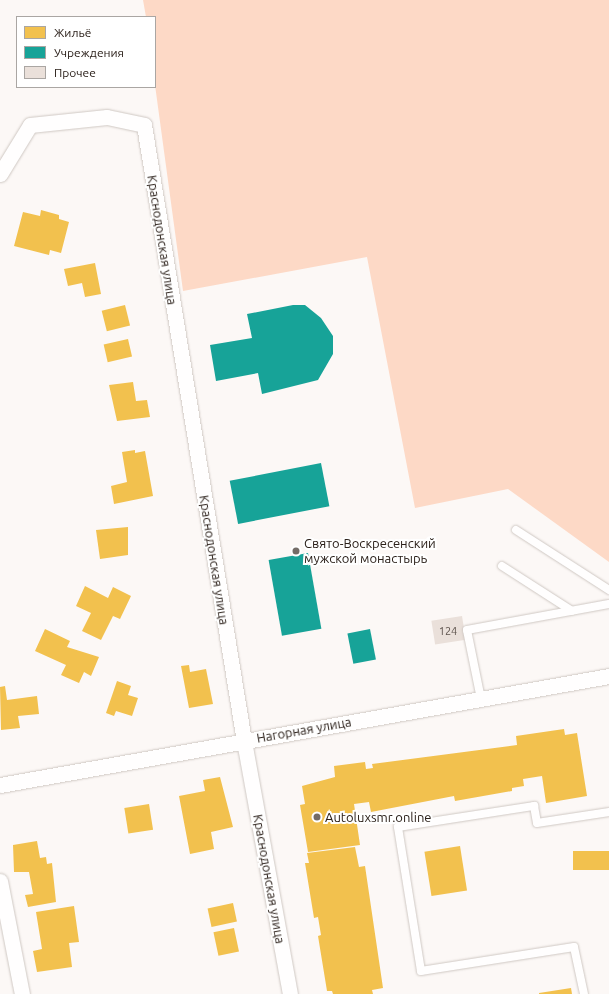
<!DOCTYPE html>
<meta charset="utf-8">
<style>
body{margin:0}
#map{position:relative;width:609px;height:994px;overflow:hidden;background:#fcf8f6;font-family:Ubuntu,sans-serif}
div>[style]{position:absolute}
.green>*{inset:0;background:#fdd9c6}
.homes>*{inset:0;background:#f2c14e;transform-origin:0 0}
.public>*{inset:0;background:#17a398;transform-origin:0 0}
.building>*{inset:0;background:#eae0da;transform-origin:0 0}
.roads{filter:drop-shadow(0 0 1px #cfc8c3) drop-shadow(0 0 1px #cfc8c3)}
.service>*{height:8px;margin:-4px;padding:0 4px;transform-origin:4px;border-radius:4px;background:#fffefe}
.minor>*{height:15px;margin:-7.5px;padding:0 7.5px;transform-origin:7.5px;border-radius:7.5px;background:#fffefe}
.dots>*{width:11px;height:11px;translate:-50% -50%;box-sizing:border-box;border:2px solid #fff;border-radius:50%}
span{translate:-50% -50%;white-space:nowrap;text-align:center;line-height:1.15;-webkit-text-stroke:4px #fff;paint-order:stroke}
.number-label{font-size:11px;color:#5d524c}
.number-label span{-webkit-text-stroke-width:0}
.street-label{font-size:13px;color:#2b201a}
.poi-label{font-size:13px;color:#2b201a}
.left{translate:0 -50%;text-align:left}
.legend{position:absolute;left:16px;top:16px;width:140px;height:72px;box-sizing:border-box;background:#fff;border:1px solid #aaa6a3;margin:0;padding:5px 7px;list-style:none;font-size:12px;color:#2b201a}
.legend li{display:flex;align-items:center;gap:8px;height:20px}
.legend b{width:20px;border:1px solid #aaa6a3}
</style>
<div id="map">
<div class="green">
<div style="clip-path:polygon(143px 0,609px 0,609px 562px,508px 489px,415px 508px,367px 257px,183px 291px,155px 85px,155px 17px,146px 17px)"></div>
</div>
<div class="homes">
<div style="clip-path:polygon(41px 210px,59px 215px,59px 219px,69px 222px,61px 253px,50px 250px,49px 255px,14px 246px,23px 212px,40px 216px)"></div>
<div style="clip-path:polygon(95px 263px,101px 294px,85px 297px,82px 283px,68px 286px,64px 269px)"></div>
<div style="left:125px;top:305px;width:21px;height:24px;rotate:76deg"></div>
<div style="left:128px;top:339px;width:18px;height:25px;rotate:77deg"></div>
<div style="clip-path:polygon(133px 382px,136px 401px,147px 400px,150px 417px,117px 421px,109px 385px)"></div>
<div style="clip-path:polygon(135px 450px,135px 453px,145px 451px,153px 496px,114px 504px,111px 486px,127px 482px,122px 452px)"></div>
<div style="clip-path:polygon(128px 527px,128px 555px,100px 559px,96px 530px)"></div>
<div style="clip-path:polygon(85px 586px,108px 598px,113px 587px,131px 596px,120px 619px,113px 616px,101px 640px,82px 631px,91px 613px,76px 606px)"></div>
<div style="clip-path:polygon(45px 629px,70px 641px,67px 647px,99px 657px,91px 676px,84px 672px,79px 683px,61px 675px,66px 665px,35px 651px)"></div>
<div style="clip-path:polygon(189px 665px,190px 672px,206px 669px,213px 704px,189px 708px,181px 666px)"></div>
<div style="clip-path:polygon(117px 681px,131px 686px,128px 695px,138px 698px,132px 716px,116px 711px,114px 716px,106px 713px)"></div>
<div style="clip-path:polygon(5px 686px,7px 700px,37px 696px,39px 714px,18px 716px,20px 728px,1px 730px,0 687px)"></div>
<div style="clip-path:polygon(564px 729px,565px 735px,577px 733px,587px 796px,546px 803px,542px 776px,523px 779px,524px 786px,512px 788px,512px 791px,455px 801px,454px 796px,371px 812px,369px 802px,354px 804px,360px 845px,308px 852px,300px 805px,305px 804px,302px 786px,335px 777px,334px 766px,365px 762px,366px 769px,373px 768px,372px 764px,517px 745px,516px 736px)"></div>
<div style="clip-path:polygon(220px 777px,233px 827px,211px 832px,214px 849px,190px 854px,179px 796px,205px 791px,203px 780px)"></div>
<div style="left:149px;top:804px;width:26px;height:25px;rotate:81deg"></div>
<div style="clip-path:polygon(37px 841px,40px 858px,46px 857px,47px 864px,52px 863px,56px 902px,28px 907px,25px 895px,33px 894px,29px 872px,14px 872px,13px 845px)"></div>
<div style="left:460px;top:846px;width:45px;height:36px;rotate:81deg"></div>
<div style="clip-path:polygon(355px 847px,359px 867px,365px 866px,383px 988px,372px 990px,373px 994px,333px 994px,332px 991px,327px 991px,318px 936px,321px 935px,318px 917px,314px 918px,305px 863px,309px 863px,307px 853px)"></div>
<div style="left:609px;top:851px;width:19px;height:36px;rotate:90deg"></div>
<div style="left:233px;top:903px;width:19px;height:26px;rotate:78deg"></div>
<div style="clip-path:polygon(74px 906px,79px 942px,69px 943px,72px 967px,37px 972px,33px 951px,42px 949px,36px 912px)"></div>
<div style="left:234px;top:928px;width:24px;height:21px;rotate:78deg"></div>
<div style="clip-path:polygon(571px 988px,572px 994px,539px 994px,539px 993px)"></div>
</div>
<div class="public">
<div style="clip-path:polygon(293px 305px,305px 305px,321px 318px,333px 336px,333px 354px,318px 380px,262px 394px,258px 373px,216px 381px,210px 345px,252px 338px,247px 314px)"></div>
<div style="left:321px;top:463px;width:44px;height:93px;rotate:79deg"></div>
<div style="left:308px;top:553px;width:77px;height:40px;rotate:80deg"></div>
<div style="left:370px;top:629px;width:31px;height:23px;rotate:79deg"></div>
</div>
<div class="building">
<div style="left:462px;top:616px;width:24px;height:31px;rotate:81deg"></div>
</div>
<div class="roads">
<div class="service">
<div style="left:516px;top:530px;width:111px;rotate:32.8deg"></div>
<div style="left:502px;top:566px;width:83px;rotate:32.7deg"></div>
<div style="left:481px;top:699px;width:70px;rotate:-101.5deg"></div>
<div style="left:467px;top:630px;width:144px;rotate:-10.4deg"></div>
<div style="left:584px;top:994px;width:48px;rotate:-102deg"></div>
<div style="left:574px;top:947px;width:155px;rotate:171.1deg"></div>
<div style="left:421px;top:971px;width:146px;rotate:-99.1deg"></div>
<div style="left:398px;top:827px;width:138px;rotate:-8.8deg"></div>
<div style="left:534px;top:806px;width:17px;rotate:80deg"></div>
<div style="left:537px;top:823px;width:73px;rotate:-8.7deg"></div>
</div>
<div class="minor">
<div style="left:0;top:174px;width:57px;rotate:-58.5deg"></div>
<div style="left:30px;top:125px;width:77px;rotate:-5.9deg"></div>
<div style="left:107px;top:117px;width:38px;rotate:12deg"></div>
<div style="left:144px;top:125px;width:624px;rotate:80.78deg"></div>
<div style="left:244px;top:741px;width:257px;rotate:79.7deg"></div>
<div style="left:0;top:785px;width:619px;rotate:-10.15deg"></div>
<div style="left:0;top:881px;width:115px;rotate:79deg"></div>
</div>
</div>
<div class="dots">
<div style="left:296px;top:551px;background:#746c67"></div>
<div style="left:317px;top:817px;background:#746c67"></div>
</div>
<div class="number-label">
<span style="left:448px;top:631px">124</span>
</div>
<div class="street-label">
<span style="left:162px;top:240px;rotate:81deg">Краснодонская улица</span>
<span style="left:214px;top:560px;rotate:81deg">Краснодонская улица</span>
<span style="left:304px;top:730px;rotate:-10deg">Нагорная улица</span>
<span style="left:269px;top:879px;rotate:80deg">Краснодонская улица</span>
</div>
<div class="poi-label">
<span class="left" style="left:304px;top:551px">Свято-Воскресенский<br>мужской монастырь</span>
<span class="left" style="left:325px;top:817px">Autoluxsmr.online</span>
</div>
<ul class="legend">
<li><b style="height:11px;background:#f2c14e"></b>Жильё</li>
<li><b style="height:11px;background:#17a398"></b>Учреждения</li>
<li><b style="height:11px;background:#eae0da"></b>Прочее</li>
</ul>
</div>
